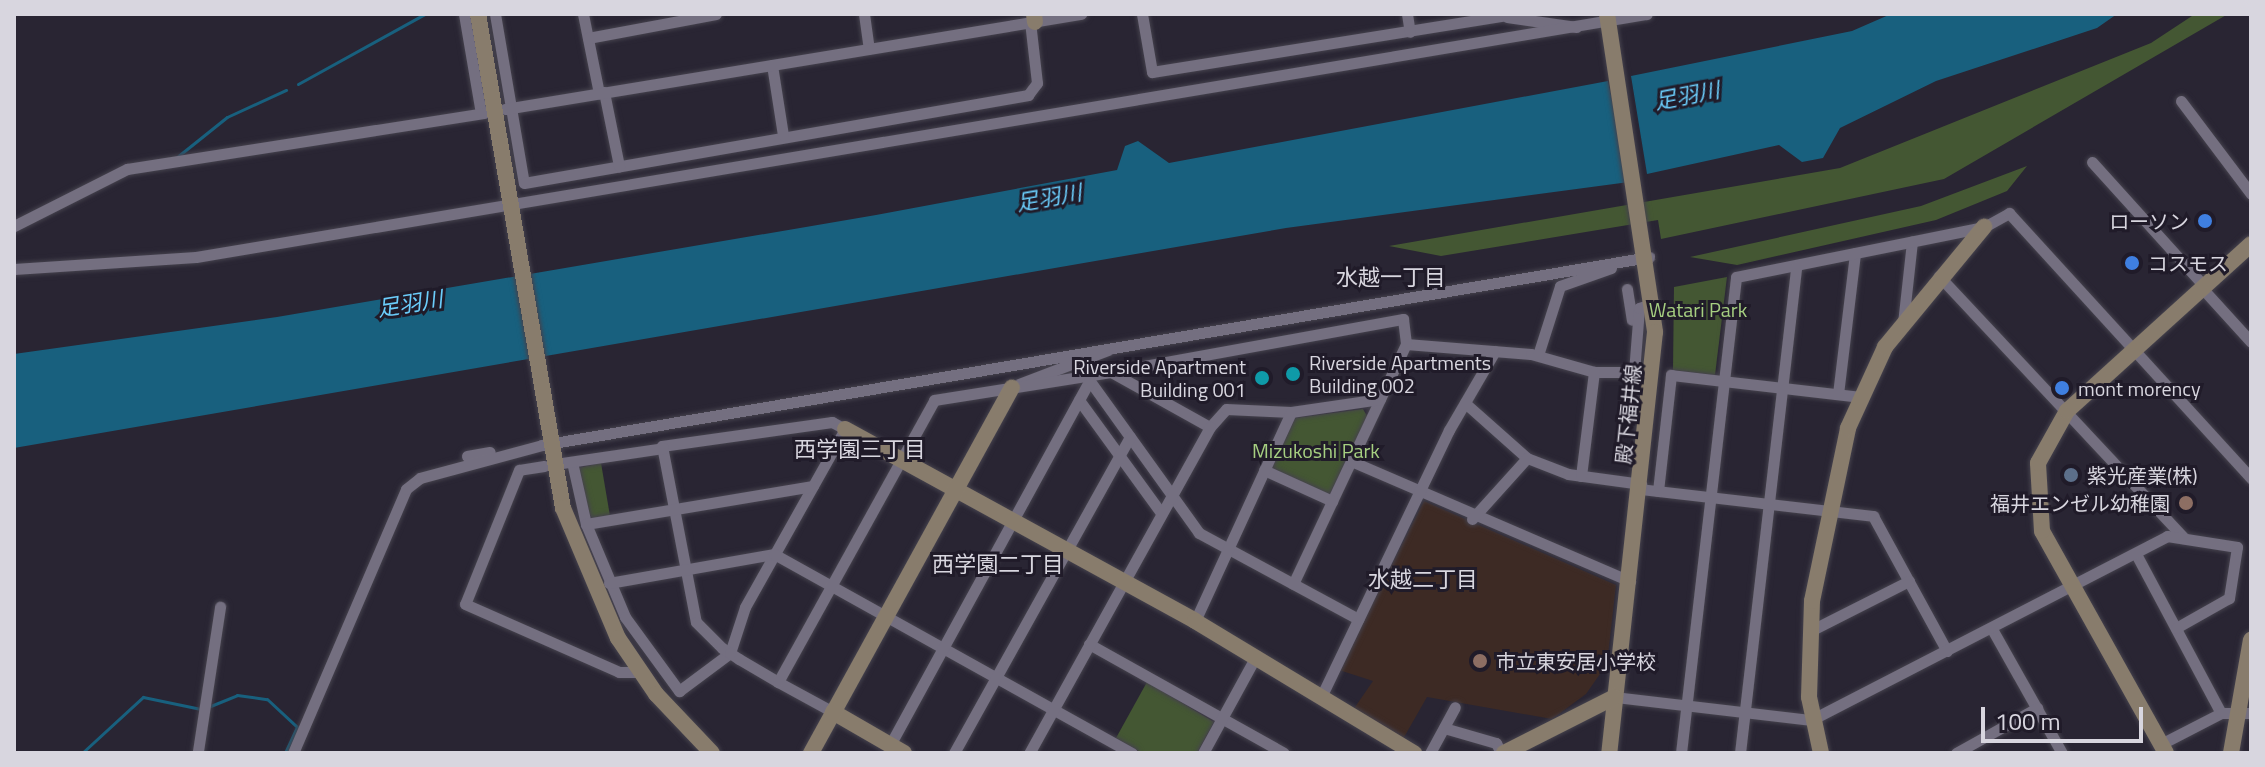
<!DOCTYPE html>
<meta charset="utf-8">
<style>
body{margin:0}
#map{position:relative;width:2265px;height:767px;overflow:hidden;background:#292533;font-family:"Titillium Web","Noto Sans JP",sans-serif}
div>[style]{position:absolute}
.education>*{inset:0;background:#3d2a24}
.green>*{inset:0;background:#445733}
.water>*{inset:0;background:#18607e}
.stream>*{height:3px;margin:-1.5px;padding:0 1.5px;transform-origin:1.5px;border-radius:1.5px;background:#18607e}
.roads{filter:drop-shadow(0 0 2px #45424d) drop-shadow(0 0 2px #45424d)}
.street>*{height:11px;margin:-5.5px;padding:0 5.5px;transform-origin:5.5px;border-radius:5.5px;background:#746f80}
.secondary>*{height:16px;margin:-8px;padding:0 8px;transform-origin:8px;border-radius:8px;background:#887c6c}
.dots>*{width:22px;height:22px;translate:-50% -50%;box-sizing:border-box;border:4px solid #201b29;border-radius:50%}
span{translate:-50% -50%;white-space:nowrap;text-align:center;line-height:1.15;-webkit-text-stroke:6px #201b29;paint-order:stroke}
.poi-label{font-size:20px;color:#d8d6df}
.right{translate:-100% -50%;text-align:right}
.left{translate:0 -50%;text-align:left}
.park-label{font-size:20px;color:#a6cf81}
.street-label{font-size:20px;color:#d8d6df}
.water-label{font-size:22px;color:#6bcdfb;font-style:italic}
.neighbourhood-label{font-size:22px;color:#d8d6df}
.frame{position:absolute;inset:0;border:16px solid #d8d6df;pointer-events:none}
.scale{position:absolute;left:1981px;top:707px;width:162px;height:36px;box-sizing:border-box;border:4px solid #d8d6df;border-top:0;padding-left:10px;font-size:24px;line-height:28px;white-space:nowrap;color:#d8d6df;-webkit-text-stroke:6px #201b29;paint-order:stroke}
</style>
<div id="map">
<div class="education">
<div style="clip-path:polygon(1424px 501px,1616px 585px,1607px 664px,1586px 694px,1552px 719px,1427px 697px,1403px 739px,1353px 710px,1373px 681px,1339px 670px)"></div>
</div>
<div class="green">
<div style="clip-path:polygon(2195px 14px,2228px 14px,1944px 179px,1661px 239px,1658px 220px,1441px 256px,1389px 246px,1840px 168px,2151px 43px)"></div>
<div style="clip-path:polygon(2027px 166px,2007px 191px,1936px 220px,1737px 265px,1690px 257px,1921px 206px)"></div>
<div style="clip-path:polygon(1727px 277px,1715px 375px,1673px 370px,1674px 287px)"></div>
<div style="clip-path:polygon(1363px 409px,1367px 416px,1329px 496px,1272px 468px,1295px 418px)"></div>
<div style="clip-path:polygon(601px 463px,610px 516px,591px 519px,578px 468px)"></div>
<div style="clip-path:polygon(1147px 682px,1214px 722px,1197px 753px,1142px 753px,1116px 738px)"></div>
</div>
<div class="water">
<div style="clip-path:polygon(1891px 14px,2117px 14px,2097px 28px,1936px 81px,1840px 128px,1823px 158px,1802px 162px,1779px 145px,1647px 174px,1631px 76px,1852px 31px)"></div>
<div style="clip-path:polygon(1608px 81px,1629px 182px,1286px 228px,14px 448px,14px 354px,277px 317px,876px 215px,1117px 170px,1125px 146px,1138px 141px,1169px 163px)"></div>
</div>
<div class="stream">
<div style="left:298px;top:84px;width:145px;rotate:-28.9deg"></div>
<div style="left:177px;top:157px;width:64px;rotate:-38.7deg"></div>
<div style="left:227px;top:117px;width:65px;rotate:-24.6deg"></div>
<div style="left:208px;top:707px;width:31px;rotate:-22deg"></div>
<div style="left:237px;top:695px;width:30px;rotate:8deg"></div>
<div style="left:267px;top:699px;width:41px;rotate:43deg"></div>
<div style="left:297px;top:727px;width:29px;rotate:115deg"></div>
<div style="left:82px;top:753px;width:83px;rotate:-42.6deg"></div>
<div style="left:143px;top:697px;width:59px;rotate:11.7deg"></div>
</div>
<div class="roads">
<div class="street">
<div style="left:464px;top:14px;width:100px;rotate:80.3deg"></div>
<div style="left:495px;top:14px;width:171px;rotate:80.3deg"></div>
<div style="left:524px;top:183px;width:512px;rotate:-9.9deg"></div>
<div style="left:1028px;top:95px;width:15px;rotate:-53deg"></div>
<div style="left:1037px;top:83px;width:61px;rotate:-96.5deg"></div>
<div style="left:583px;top:14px;width:81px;rotate:78.6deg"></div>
<div style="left:864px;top:14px;width:35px;rotate:82deg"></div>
<div style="left:1142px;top:14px;width:59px;rotate:80.2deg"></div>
<div style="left:1152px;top:72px;width:369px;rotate:-9.1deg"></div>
<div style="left:1407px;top:14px;width:18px;rotate:81deg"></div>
<div style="left:1507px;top:17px;width:70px;rotate:8.2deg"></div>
<div style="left:588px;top:38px;width:130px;rotate:-10.6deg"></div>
<div style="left:772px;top:65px;width:71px;rotate:81.1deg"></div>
<div style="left:604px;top:92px;width:76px;rotate:78.5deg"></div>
<div style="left:2181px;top:101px;width:116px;rotate:53deg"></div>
<div style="left:505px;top:109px;width:584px;rotate:-9.37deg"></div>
<div style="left:2092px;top:162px;width:166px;rotate:47.9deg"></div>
<div style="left:14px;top:226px;width:127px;rotate:-26.8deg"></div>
<div style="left:127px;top:169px;width:361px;rotate:-8.9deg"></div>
<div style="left:14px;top:269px;width:182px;rotate:-3.8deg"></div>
<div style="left:196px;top:257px;width:1471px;rotate:-9.51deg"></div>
<div style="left:1939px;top:276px;width:359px;rotate:46.9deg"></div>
<div style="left:2201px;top:287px;width:74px;rotate:47.7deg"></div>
<div style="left:1627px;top:289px;width:31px;rotate:81deg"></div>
<div style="left:1903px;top:323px;width:82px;rotate:-83.7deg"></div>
<div style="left:1406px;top:344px;width:125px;rotate:4.6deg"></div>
<div style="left:1531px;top:354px;width:66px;rotate:15.9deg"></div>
<div style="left:1594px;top:372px;width:40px"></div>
<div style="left:1634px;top:372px;width:64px;rotate:-85.5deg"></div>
<div style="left:1639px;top:308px;width:16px;rotate:-18deg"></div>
<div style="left:1538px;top:355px;width:72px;rotate:-72.3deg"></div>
<div style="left:1560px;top:286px;width:54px;rotate:-19.4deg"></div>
<div style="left:1111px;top:372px;width:297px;rotate:-10.3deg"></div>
<div style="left:1403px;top:319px;width:25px;rotate:83deg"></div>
<div style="left:1406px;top:344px;width:265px;rotate:115.2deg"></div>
<div style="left:1087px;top:377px;width:192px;rotate:54.3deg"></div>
<div style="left:1199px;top:533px;width:181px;rotate:28.4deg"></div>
<div style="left:1019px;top:384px;width:95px;rotate:-20.9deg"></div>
<div style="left:1838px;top:394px;width:142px;rotate:-83.1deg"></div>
<div style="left:1079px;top:400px;width:140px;rotate:54deg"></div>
<div style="left:1465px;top:403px;width:83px;rotate:41.6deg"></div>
<div style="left:1527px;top:458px;width:44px;rotate:21.3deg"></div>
<div style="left:1568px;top:474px;width:74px;rotate:7.8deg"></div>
<div style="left:1210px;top:427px;width:24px;rotate:-48deg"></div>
<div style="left:1226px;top:409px;width:65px;rotate:2.6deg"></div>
<div style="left:1291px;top:412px;width:90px;rotate:-8.3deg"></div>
<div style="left:467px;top:456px;width:23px;rotate:-10deg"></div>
<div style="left:1351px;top:461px;width:304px;rotate:23.3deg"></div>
<div style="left:572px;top:462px;width:64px;rotate:77.3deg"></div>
<div style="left:586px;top:524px;width:101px;rotate:67.2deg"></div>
<div style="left:625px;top:617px;width:92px;rotate:53.9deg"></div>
<div style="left:679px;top:691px;width:64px;rotate:-36.7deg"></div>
<div style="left:730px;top:653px;width:48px;rotate:-71.9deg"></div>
<div style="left:745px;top:607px;width:204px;rotate:-60.7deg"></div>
<div style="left:845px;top:429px;width:15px;rotate:-152deg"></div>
<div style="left:832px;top:422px;width:172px;rotate:172deg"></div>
<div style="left:662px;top:446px;width:179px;rotate:79.1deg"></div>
<div style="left:696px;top:622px;width:37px;rotate:45deg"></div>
<div style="left:722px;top:648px;width:9px;rotate:32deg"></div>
<div style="left:730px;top:653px;width:11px;rotate:34deg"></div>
<div style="left:739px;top:659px;width:45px;rotate:30.5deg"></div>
<div style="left:778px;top:682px;width:63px;rotate:28.6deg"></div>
<div style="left:562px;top:463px;width:102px;rotate:-8.4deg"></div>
<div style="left:544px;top:466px;width:25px;rotate:171deg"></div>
<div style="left:519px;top:470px;width:144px;rotate:111.9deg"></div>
<div style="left:465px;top:604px;width:168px;rotate:23.8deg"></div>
<div style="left:619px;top:672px;width:21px"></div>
<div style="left:1264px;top:470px;width:75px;rotate:24.5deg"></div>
<div style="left:1581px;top:476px;width:105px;rotate:-82.9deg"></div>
<div style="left:1640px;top:489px;width:235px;rotate:6.6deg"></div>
<div style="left:1873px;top:516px;width:154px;rotate:61.3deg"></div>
<div style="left:1658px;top:491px;width:117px;rotate:-83.6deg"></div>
<div style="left:1671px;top:375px;width:190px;rotate:6.6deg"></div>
<div style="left:1472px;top:519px;width:82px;rotate:-48deg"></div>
<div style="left:586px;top:524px;width:230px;rotate:-9.5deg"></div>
<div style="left:2136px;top:554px;width:180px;rotate:61.9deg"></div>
<div style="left:609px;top:583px;width:168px;rotate:-10deg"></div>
<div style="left:774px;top:554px;width:410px;rotate:29.1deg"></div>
<div style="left:1195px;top:621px;width:230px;rotate:-65.3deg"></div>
<div style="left:1992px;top:629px;width:142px;rotate:60.6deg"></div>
<div style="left:1810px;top:631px;width:111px;rotate:-26.8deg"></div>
<div style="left:1089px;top:644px;width:223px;rotate:29.2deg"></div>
<div style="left:778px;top:682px;width:322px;rotate:-61deg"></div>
<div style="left:934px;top:400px;width:179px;rotate:-9deg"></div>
<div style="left:1111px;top:372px;width:113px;rotate:29.1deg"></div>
<div style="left:1210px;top:427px;width:373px;rotate:119deg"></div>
<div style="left:1322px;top:695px;width:294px;rotate:-64.4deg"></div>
<div style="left:1449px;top:430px;width:91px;rotate:-59.8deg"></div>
<div style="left:1615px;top:697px;width:197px;rotate:6.7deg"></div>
<div style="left:1811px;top:720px;width:401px;rotate:-27.3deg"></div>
<div style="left:2167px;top:536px;width:71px;rotate:8.9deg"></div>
<div style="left:2237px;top:547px;width:52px;rotate:98.9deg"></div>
<div style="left:2229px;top:598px;width:61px;rotate:150.5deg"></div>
<div style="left:1444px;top:728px;width:54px;rotate:16.1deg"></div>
<div style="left:1496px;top:743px;width:11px;rotate:63deg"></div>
<div style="left:2161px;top:744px;width:68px;rotate:-27.3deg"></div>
<div style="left:2221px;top:713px;width:30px"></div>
<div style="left:890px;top:745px;width:415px;rotate:-61.3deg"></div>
<div style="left:198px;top:751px;width:146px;rotate:-81.3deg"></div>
<div style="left:293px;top:753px;width:287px;rotate:-66.8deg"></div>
<div style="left:406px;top:489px;width:18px;rotate:-38deg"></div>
<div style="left:420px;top:478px;width:126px;rotate:-15.1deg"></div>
<div style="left:542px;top:445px;width:1123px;rotate:-9.64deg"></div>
<div style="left:954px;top:753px;width:362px;rotate:-60.9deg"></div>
<div style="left:1203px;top:753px;width:111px;rotate:-61.3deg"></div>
<div style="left:1430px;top:753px;width:52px;rotate:-61.5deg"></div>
<div style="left:1681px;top:753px;width:479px;rotate:-83.4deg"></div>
<div style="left:1736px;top:277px;width:253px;rotate:-11.4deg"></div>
<div style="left:1984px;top:227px;width:29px;rotate:-29deg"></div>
<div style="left:2009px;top:213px;width:359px;rotate:47.6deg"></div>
<div style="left:1740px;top:753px;width:490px;rotate:-83.4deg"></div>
<div style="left:1956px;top:753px;width:93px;rotate:-29.1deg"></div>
</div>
<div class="secondary">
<div style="left:478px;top:14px;width:501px;rotate:80.24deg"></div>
<div style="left:563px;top:508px;width:141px;rotate:67.1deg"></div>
<div style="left:618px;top:638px;width:68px;rotate:55.8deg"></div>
<div style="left:656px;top:694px;width:81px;rotate:46.5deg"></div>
<div style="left:1034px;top:14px;width:8px;rotate:83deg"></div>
<div style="left:1607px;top:14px;width:322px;rotate:81.4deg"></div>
<div style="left:1655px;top:332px;width:424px;rotate:96.2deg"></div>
<div style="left:845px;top:429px;width:399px;rotate:28.7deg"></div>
<div style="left:1195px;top:621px;width:256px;rotate:31.1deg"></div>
<div style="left:833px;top:712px;width:82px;rotate:30deg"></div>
<div style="left:811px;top:753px;width:417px;rotate:-61.2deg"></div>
<div style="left:1504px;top:753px;width:124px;rotate:-26.8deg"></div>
<div style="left:1821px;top:753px;width:57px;rotate:-102.1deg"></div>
<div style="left:1809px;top:697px;width:96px;rotate:-88.2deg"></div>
<div style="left:1812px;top:601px;width:177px;rotate:-78.2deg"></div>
<div style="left:1848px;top:428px;width:89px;rotate:-65.4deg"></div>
<div style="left:1885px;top:347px;width:156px;rotate:-50.5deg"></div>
<div style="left:2166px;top:753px;width:254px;rotate:-119.2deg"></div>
<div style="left:2042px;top:531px;width:68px;rotate:-93.4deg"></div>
<div style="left:2038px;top:463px;width:60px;rotate:-60.9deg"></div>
<div style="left:2067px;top:411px;width:248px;rotate:-42.2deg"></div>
<div style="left:2231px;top:753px;width:115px;rotate:-80deg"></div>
</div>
</div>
<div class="dots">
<div style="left:2205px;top:221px;background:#3f7fe0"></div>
<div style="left:2132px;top:263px;background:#3f7fe0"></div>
<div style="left:1293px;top:374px;background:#0f9aa8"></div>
<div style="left:1262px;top:378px;background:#0f9aa8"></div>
<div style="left:2062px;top:388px;background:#3f7fe0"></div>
<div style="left:2071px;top:475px;background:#5c6f8a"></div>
<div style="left:2186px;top:503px;background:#8d6e63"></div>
<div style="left:1480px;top:661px;background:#8d6e63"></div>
</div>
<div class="poi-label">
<span class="right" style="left:2189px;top:221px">ローソン</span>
<span class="left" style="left:2148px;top:263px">コスモス</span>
<span class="left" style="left:1309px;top:374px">Riverside Apartments<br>Building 002</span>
<span class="right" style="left:1246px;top:378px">Riverside Apartment<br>Building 001</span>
<span class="left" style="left:2078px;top:388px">mont morency</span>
<span class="left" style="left:2087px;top:475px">紫光産業(株)</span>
<span class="right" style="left:2170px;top:503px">福井エンゼル幼稚園</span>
<span class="left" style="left:1496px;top:661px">市立東安居小学校</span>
</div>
<div class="park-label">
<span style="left:1698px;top:309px">Watari Park</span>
<span style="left:1316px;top:450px">Mizukoshi Park</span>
</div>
<div class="street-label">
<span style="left:1628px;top:414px;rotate:-84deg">殿下福井線</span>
</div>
<div class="water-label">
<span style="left:1687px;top:96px;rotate:-11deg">足羽川</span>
<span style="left:1049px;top:198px;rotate:-10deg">足羽川</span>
<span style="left:410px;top:304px;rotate:-9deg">足羽川</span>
</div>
<div class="neighbourhood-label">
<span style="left:1391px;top:278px">水越一丁目</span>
<span style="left:860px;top:450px">西学園三丁目</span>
<span style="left:998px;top:565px">西学園二丁目</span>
<span style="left:1423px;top:580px">水越二丁目</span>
</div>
<div class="frame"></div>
<div class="scale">100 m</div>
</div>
